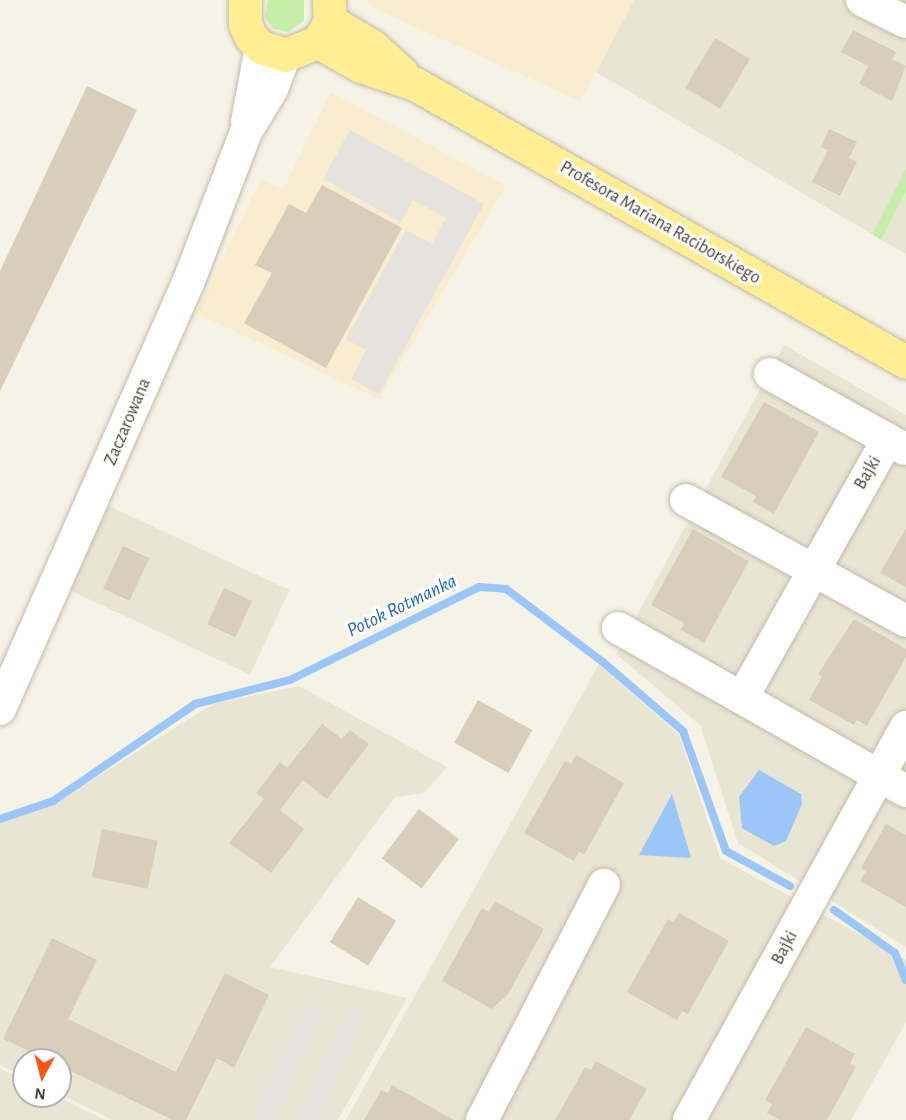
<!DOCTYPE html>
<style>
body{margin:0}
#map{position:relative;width:906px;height:1120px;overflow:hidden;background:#f5f2e6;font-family:"Alegreya Sans",sans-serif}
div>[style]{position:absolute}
.residential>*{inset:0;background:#e9e5d3;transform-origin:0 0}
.commercial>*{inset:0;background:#f9eccf}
.green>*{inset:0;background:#c6edaa}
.parking>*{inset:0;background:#e5e3de;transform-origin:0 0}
.water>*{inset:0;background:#9cc6f7}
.stream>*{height:8px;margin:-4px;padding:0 4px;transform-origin:4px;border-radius:4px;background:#9cc6f7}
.building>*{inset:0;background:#d7cfba;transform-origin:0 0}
.roads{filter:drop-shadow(0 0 2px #c1bba7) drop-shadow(0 0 2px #c1bba7)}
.minor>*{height:32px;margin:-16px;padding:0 16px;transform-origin:16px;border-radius:16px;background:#fff}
.major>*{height:33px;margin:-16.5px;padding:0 16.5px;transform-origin:16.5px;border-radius:16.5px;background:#ffee94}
span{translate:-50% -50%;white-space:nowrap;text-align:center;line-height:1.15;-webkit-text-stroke:6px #fff;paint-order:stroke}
.street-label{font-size:18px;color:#484334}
.water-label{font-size:20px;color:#2269bf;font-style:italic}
.north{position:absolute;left:12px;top:1048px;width:60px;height:60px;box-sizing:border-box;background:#fff;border:2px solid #b6b4ae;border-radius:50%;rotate:187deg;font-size:16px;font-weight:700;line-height:24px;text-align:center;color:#484334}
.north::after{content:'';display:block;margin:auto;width:21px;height:27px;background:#ff5312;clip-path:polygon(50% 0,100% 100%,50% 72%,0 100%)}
</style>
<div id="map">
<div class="residential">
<div style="clip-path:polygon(634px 0,906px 0,906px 168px,872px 234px,596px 72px)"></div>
<div style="clip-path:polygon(906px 192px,906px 254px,881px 240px)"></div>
<div style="clip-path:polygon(784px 345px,906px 415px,906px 947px,738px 843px,700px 725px,616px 654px)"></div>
<div style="left:109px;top:506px;width:199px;height:93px;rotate:25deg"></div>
<div style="clip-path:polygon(599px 664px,679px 735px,720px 858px,906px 960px,906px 1022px,851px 1120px,346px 1120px)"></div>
<div style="clip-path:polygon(299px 686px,447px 767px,424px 793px,395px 797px,270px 967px,407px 998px,338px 1120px,112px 1120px,60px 1094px,60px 1060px,24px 1060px,24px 1077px,0 1065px,0 822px,57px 802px,213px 704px)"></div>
<div style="clip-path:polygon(0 1069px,24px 1080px,24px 1096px,56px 1096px,105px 1120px,0 1120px)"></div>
</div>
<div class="commercial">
<div style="clip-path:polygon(366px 0,634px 0,580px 101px,369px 6px)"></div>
<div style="clip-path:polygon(331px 92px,506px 186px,379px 399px,196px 313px,261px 179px,283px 190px)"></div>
</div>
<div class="green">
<div style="clip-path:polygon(268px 0,304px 0,304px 21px,288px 32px,274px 29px,265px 18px)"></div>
<div style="clip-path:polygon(906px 168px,906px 192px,881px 240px,872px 234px)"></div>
</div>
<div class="parking">
<div style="clip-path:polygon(350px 130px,484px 204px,379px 394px,351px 379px,366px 350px,346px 339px,406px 230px,432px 244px,446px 218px,413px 200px,401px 222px,323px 179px)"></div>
<div style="left:308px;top:1002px;width:19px;height:131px;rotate:25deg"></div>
<div style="left:349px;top:1007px;width:19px;height:126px;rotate:25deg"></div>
</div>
<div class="water">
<div style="clip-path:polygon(759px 770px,801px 794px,802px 804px,786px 841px,774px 846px,742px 828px,739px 797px)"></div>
<div style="clip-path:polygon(672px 794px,691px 858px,639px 855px)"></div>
</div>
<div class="stream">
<div style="left:0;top:819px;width:56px;rotate:-18.8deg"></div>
<div style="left:53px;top:801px;width:172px;rotate:-34.3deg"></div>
<div style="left:195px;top:704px;width:98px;rotate:-14.2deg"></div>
<div style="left:290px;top:680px;width:211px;rotate:-26.2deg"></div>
<div style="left:479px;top:587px;width:27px;rotate:4deg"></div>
<div style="left:506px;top:589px;width:121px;rotate:37deg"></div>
<div style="left:603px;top:662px;width:106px;rotate:40.8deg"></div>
<div style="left:683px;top:731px;width:127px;rotate:70.3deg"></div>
<div style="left:726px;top:851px;width:73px;rotate:28.7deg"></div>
<div style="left:834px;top:910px;width:75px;rotate:35.2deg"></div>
<div style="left:895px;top:953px;width:29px;rotate:68deg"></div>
</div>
<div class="building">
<div style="clip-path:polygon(853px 30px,896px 52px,892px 59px,906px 66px,892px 101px,859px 84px,868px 66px,841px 52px)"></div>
<div style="left:715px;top:38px;width:41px;height:58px;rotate:31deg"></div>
<div style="clip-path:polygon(87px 86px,137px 110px,0 391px,0 271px)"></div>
<div style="clip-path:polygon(829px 129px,857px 142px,849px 158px,857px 162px,840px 196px,812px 182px,828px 150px,821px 147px)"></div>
<div style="clip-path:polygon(322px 185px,402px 228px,326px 368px,244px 323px,272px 273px,255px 265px,289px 204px,306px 213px)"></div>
<div style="clip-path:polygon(764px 402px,819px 432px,774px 514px,753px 502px,756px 496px,721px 477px)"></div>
<div style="clip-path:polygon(906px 528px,906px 587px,880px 573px)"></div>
<div style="clip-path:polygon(693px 529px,749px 561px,704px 643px,681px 630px,684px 623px,651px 605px)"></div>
<div style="left:123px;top:546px;width:29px;height:47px;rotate:25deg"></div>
<div style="left:224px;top:588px;width:31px;height:40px;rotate:25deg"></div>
<div style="clip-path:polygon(854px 619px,906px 649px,906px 657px,867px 726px,857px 720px,854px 725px,809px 700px,822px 677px,818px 674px)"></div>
<div style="left:478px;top:700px;width:62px;height:49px;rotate:29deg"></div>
<div style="clip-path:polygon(322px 724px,342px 739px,350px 730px,369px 744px,327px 799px,303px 780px,280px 810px,304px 829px,271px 873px,229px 843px,264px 799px,256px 793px,280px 762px,287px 768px)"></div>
<div style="clip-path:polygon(576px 755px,624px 783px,584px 855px,579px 852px,574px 861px,524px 833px,565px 761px,571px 764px)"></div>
<div style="left:419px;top:809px;width:50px;height:62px;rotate:37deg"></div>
<div style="clip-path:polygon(886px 824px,906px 835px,906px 907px,860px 881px,866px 871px,861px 868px)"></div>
<div style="left:102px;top:829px;width:57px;height:49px;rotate:12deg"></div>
<div style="left:358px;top:897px;width:45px;height:53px;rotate:32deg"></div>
<div style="clip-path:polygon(495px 901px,544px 929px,508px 994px,492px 1009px,442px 981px,482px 908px,489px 912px)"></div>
<div style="clip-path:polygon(679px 913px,729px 941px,688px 1014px,682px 1011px,677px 1020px,627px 992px,668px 919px,673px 922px)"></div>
<div style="clip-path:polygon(52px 938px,97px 960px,68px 1019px,176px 1072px,225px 973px,269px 995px,234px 1068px,217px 1058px,186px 1120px,173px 1120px,60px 1066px,60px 1060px,48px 1060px,3px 1039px)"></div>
<div style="clip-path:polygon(806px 1027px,855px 1054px,850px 1063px,856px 1067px,827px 1120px,780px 1120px,767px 1113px,772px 1104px,765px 1100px)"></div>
<div style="clip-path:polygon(596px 1061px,647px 1089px,629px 1120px,555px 1120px,585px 1067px,591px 1070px)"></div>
<div style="clip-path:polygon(392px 1085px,454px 1120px,364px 1120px,381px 1090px,388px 1093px)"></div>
</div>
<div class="roads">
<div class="minor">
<div style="left:862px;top:0;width:49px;rotate:26.6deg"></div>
<div style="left:247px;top:122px;width:76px;rotate:-79.4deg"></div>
<div style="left:770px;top:374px;width:154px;rotate:29.1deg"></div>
<div style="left:686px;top:500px;width:251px;rotate:28.8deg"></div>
<div style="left:618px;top:628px;width:331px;rotate:29.5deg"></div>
<div style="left:742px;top:698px;width:297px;rotate:-60.6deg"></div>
<div style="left:0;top:709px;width:466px;rotate:-66.2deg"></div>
<div style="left:188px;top:283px;width:162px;rotate:-69deg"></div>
<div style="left:246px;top:132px;width:50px;rotate:-58.8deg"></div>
<div style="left:272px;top:89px;width:36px;rotate:-69deg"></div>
<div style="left:482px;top:1120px;width:265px;rotate:-62.6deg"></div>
<div style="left:689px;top:1120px;width:449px;rotate:-61.1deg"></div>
</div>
<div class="major">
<div style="left:245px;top:0;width:24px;rotate:90deg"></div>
<div style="left:245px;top:24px;width:14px;rotate:65deg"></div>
<div style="left:251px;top:37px;width:14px;rotate:45deg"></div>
<div style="left:261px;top:47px;width:25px;rotate:18deg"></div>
<div style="left:285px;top:55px;width:35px;rotate:-22deg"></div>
<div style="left:318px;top:42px;width:24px;rotate:-60deg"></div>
<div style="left:330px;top:21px;width:21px;rotate:-93deg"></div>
<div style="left:330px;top:21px;width:49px;rotate:30.8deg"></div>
<div style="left:372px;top:46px;width:40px;rotate:42deg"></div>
<div style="left:318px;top:42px;width:49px;rotate:29.2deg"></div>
<div style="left:361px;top:66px;width:57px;rotate:18.4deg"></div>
<div style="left:415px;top:84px;width:564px;rotate:29.52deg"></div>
</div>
</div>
<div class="street-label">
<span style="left:660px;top:223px;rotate:30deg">Profesora Mariana Raciborskiego</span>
<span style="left:128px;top:422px;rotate:-67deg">Zaczarowana</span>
<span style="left:868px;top:473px;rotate:-60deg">Bajki</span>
<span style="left:785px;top:948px;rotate:-62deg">Bajki</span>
</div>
<div class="water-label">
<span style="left:402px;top:606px;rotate:-26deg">Potok Rotmanka</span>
</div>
<div class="north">N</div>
</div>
